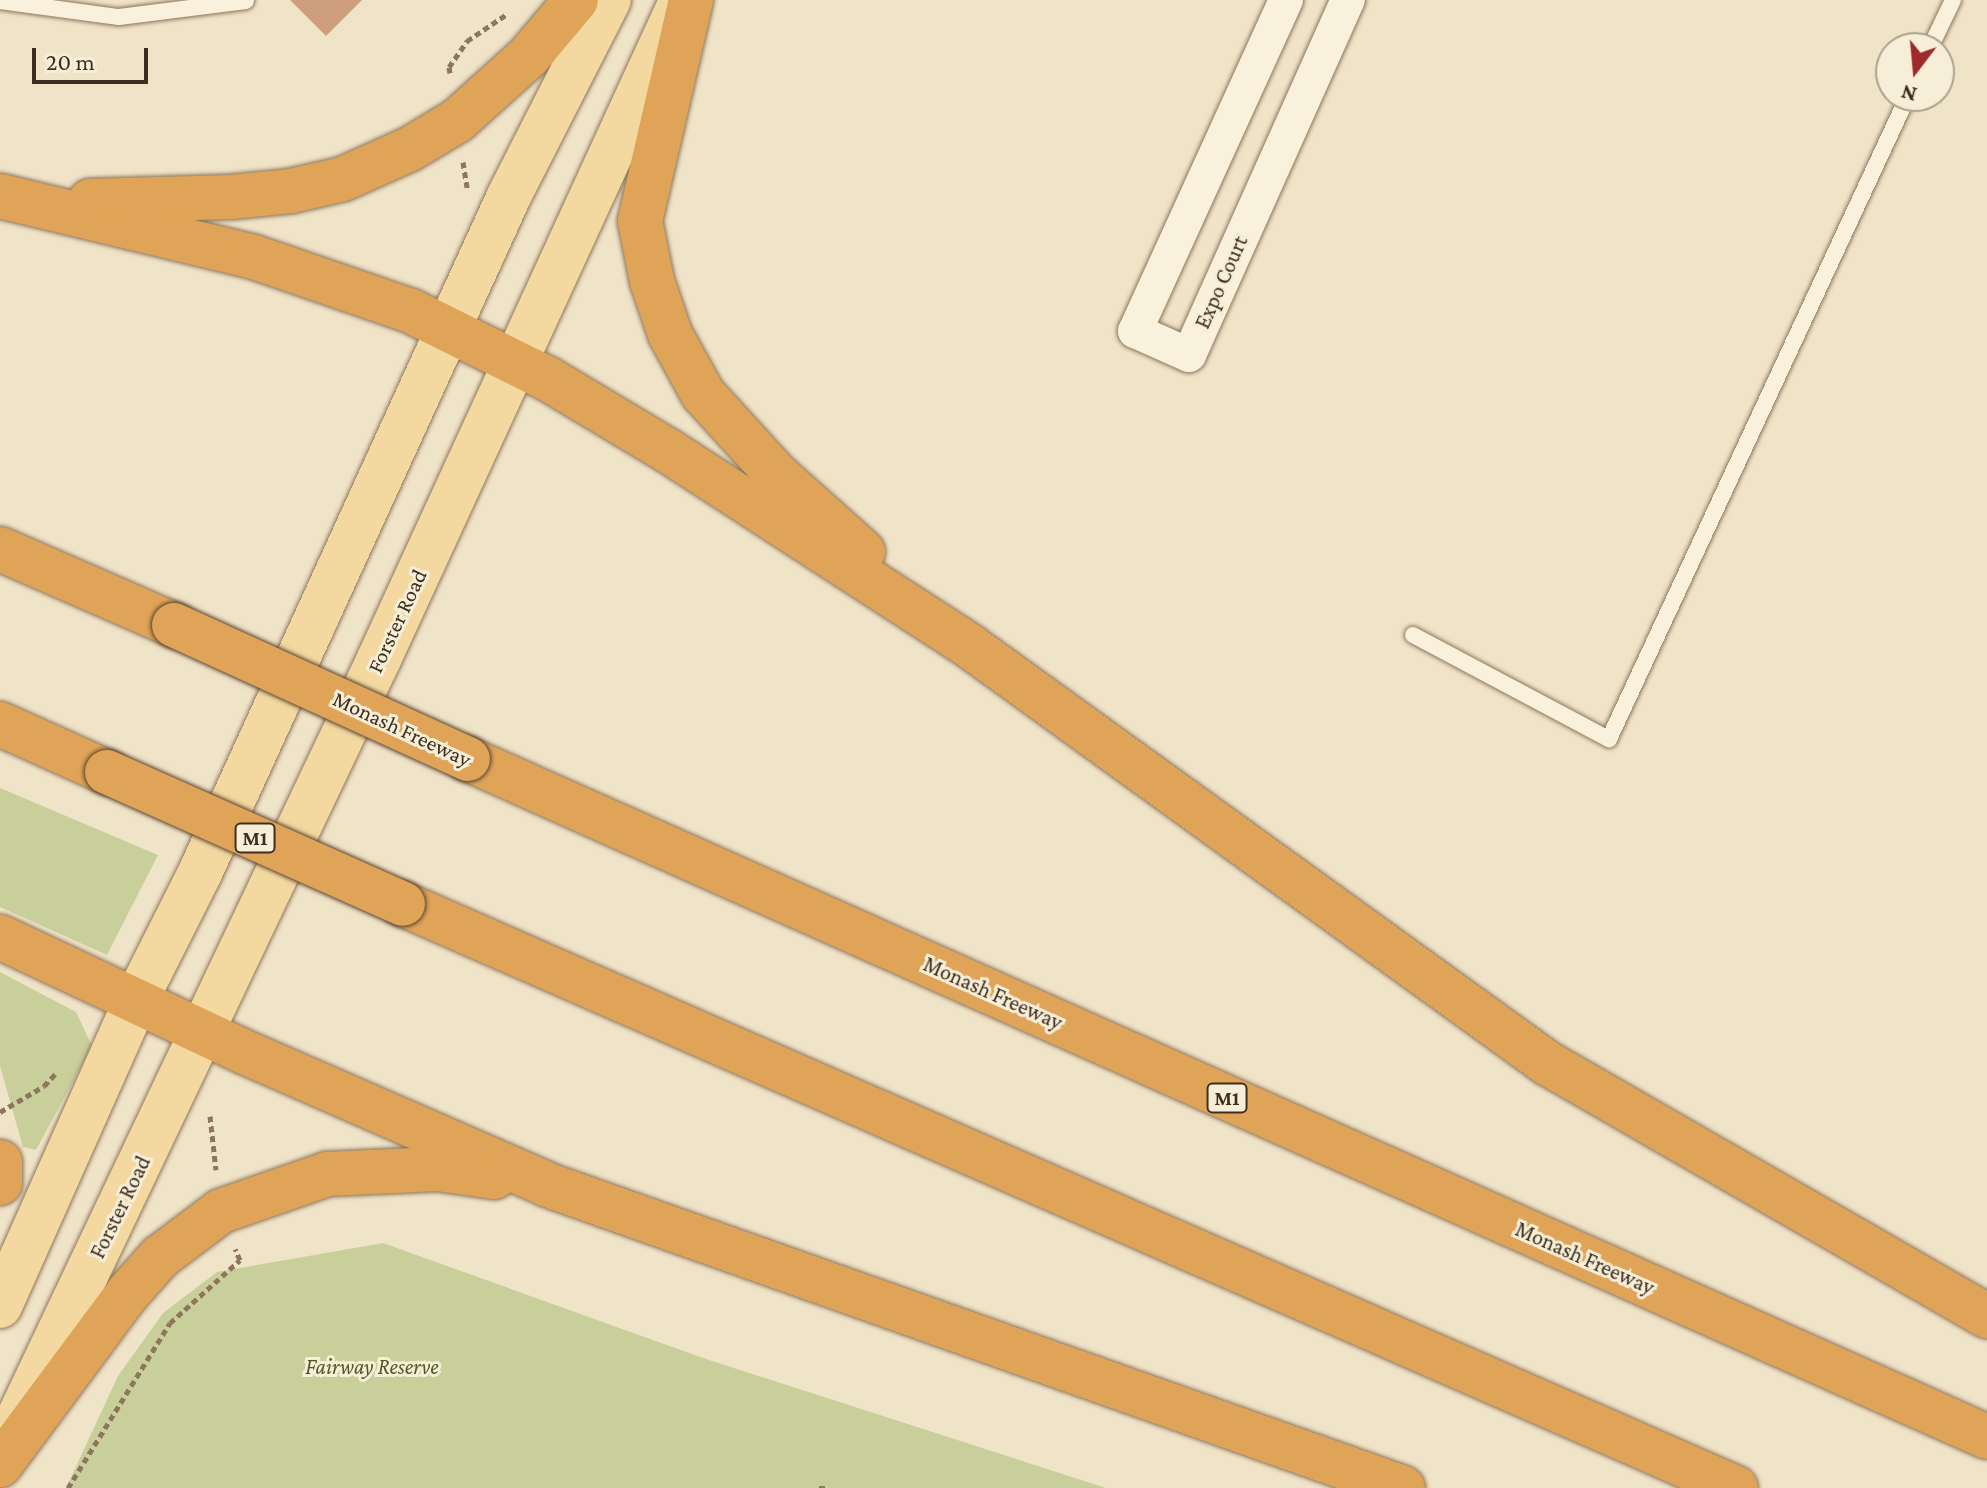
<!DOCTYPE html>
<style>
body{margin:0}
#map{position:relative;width:1987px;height:1488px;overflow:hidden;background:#f0e4c8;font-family:"Crimson Pro",serif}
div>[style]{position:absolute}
.green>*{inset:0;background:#c9cf9b}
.building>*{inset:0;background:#cf9f7d}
.path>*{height:5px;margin-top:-2.5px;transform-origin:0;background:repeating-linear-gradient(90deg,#8d765c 0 6px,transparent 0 10px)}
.roads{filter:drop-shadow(0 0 2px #8d765c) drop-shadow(0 0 2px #8d765c)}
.lane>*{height:16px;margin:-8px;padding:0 8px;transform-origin:8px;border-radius:8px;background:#faf1dc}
.street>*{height:34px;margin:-17px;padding:0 17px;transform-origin:17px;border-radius:17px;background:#faf1dc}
.primary>*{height:44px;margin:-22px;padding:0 22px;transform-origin:22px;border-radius:22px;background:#f3d9a0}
.highway>*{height:44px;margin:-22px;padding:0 22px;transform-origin:22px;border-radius:22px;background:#e0a458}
.bridges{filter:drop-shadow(0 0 2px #5b4430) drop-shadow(0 0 2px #5b4430)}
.highway-bridge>*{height:44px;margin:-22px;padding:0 22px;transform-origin:22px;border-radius:22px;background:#e0a458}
span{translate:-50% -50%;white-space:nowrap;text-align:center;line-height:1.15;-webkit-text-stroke:6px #f7eed8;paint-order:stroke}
.shield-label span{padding:2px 6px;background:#f7eed8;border:2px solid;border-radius:6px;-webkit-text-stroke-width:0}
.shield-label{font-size:20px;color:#3d2e20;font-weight:700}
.street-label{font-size:22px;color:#3d2e20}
.park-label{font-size:22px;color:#4d5a26;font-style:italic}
.north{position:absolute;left:1875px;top:32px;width:80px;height:80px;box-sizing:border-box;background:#f7eed8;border:2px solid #ada18e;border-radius:50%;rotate:196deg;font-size:22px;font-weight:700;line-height:32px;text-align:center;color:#3d2e20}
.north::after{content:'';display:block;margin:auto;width:28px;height:36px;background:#9e2a2b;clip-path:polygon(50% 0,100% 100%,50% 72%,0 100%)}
.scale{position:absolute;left:32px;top:48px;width:116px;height:36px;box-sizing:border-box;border:4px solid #3d2e20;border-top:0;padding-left:10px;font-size:24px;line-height:28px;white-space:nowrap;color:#3d2e20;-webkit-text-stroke:6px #f7eed8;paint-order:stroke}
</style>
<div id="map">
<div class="green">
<div style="clip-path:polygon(0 788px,158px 855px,107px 955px,0 907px)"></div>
<div style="clip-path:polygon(0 972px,76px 1012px,92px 1046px,36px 1150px,23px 1147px,0 1066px)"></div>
<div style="clip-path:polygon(383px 1243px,706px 1359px,1106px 1488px,66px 1488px,118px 1376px,163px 1313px,217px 1272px)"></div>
</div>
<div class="building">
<div style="clip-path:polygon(290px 0,362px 0,326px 36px)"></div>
</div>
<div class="path">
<div style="left:450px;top:73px;width:6px;rotate:-99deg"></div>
<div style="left:449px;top:67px;width:32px;rotate:-55deg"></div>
<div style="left:467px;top:41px;width:48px;rotate:-34deg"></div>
<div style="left:463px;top:162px;width:26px;rotate:81deg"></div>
<div style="left:0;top:1112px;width:51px;rotate:-30.6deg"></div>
<div style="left:44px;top:1086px;width:18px;rotate:-47deg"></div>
<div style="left:210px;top:1116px;width:54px;rotate:83.7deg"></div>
<div style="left:68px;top:1488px;width:194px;rotate:-58.3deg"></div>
<div style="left:170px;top:1323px;width:94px;rotate:-42deg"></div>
<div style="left:240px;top:1260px;width:12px;rotate:-114deg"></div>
<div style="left:819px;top:1488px;width:6px"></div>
</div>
<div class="roads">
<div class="lane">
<div style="left:0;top:1px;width:120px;rotate:7.7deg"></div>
<div style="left:119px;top:17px;width:128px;rotate:-7.2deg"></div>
<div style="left:1930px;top:48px;width:53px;rotate:-64.4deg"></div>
<div style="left:1413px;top:635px;width:222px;rotate:28deg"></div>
<div style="left:1609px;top:739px;width:709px;rotate:-65.06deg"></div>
</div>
<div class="street">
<div style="left:1286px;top:0;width:364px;rotate:114.5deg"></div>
<div style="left:1135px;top:331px;width:59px;rotate:24deg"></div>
<div style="left:1189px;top:355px;width:389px;rotate:-65.9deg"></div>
</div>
<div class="primary">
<div style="left:0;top:1306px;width:335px;rotate:-66deg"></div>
<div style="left:136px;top:1000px;width:140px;rotate:-63.3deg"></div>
<div style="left:199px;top:875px;width:746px;rotate:-65.46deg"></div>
<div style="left:509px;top:196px;width:220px;rotate:-63deg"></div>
<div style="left:13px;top:1429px;width:853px;rotate:-64.58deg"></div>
<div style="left:379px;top:659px;width:719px;rotate:-65.33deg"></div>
</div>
<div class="highway">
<div style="left:691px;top:0;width:227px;rotate:103deg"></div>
<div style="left:640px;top:221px;width:61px;rotate:78.7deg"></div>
<div style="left:652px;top:281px;width:56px;rotate:71.2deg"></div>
<div style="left:670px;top:334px;width:68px;rotate:61.2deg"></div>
<div style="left:703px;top:394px;width:111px;rotate:47.6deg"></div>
<div style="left:778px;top:476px;width:114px;rotate:41.8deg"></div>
<div style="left:0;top:196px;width:261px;rotate:13.5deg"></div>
<div style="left:254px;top:257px;width:166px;rotate:19deg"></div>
<div style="left:411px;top:311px;width:153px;rotate:26.4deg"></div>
<div style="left:548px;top:379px;width:142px;rotate:30.9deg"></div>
<div style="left:670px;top:452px;width:359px;rotate:32.9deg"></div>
<div style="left:971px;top:647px;width:711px;rotate:35.84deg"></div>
<div style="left:1547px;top:1063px;width:508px;rotate:29.9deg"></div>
<div style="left:90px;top:201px;width:141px;rotate:-1.6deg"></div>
<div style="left:231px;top:197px;width:60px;rotate:-5.7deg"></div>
<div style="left:291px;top:191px;width:53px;rotate:-13deg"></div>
<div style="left:343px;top:179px;width:73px;rotate:-24.1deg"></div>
<div style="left:410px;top:149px;width:56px;rotate:-31.1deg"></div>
<div style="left:458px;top:120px;width:96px;rotate:-42deg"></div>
<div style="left:529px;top:56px;width:73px;rotate:-50deg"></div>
<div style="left:0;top:549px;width:190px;rotate:23.6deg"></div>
<div style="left:0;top:724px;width:117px;rotate:24.2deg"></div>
<div style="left:468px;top:759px;width:1663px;rotate:24.05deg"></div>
<div style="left:403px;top:904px;width:1455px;rotate:23.66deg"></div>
<div style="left:0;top:937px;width:268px;rotate:25.2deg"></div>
<div style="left:242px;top:1051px;width:334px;rotate:23.6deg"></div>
<div style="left:548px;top:1185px;width:907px;rotate:19.51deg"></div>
<div style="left:0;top:1162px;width:21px;rotate:90deg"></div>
<div style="left:0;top:1465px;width:213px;rotate:-53.4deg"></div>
<div style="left:127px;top:1294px;width:50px;rotate:-48.3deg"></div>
<div style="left:160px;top:1257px;width:76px;rotate:-37deg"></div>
<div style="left:221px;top:1211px;width:112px;rotate:-19.2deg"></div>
<div style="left:327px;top:1174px;width:111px;rotate:-2.6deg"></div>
<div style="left:438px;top:1169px;width:57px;rotate:8.1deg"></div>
</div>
</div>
<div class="bridges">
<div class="highway-bridge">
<div style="left:174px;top:625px;width:323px;rotate:24.5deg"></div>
<div style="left:107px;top:772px;width:324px;rotate:24deg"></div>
</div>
</div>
<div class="shield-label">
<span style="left:255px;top:838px">M1</span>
<span style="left:1227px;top:1098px">M1</span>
</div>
<div class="street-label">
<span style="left:1221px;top:282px;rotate:-66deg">Expo Court</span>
<span style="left:397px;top:621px;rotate:-65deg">Forster Road</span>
<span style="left:402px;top:729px;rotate:25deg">Monash Freeway</span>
<span style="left:993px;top:993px;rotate:24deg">Monash Freeway</span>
<span style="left:120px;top:1207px;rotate:-64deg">Forster Road</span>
<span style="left:1585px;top:1258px;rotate:24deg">Monash Freeway</span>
</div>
<div class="park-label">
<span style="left:372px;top:1367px">Fairway Reserve</span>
</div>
<div class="north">N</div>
<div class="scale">20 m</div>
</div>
